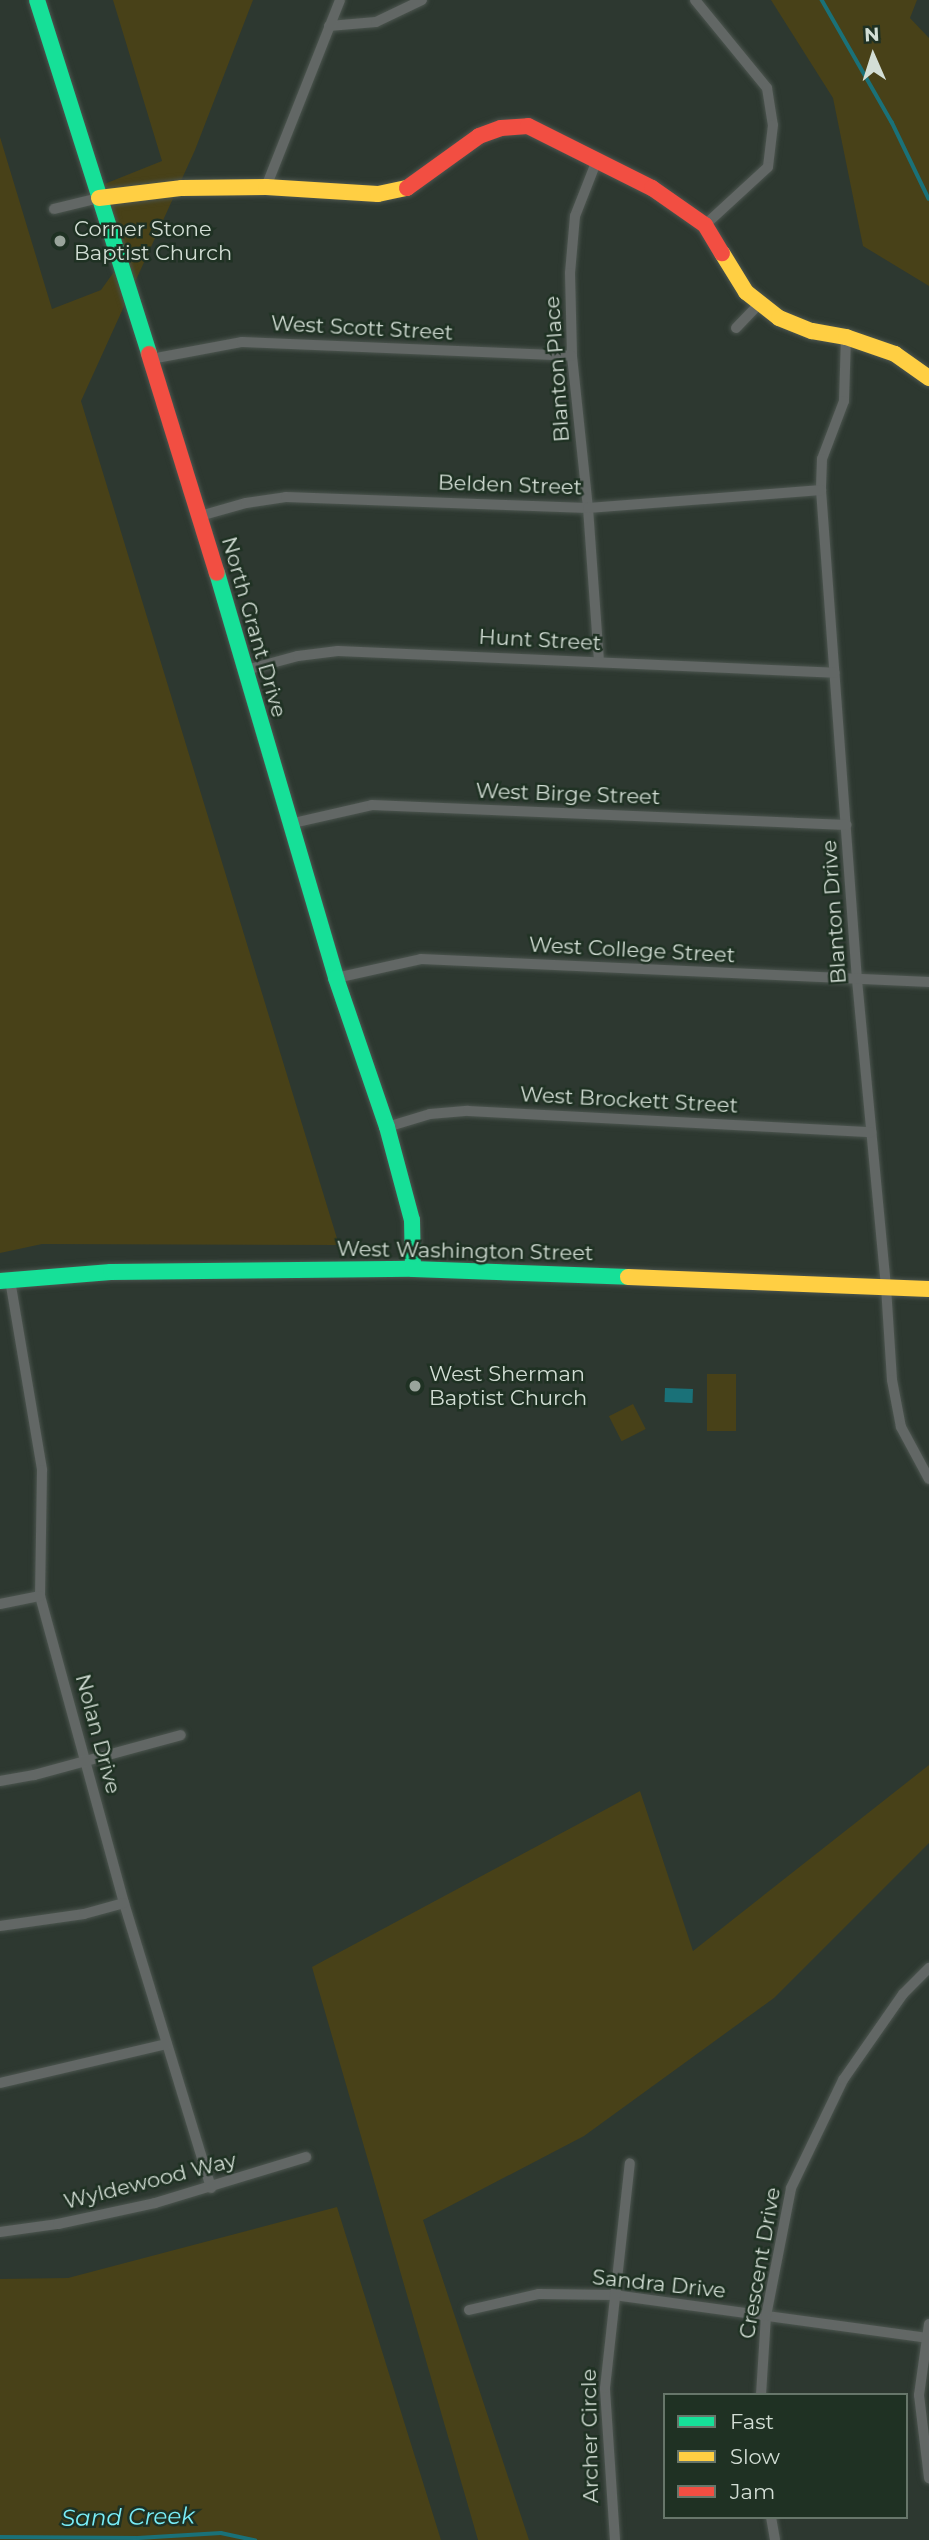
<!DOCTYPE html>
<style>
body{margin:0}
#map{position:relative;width:929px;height:2540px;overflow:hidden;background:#2d3830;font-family:Montserrat,sans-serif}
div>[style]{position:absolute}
.green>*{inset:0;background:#484118;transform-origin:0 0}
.water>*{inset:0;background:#1a7178;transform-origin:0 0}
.stream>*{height:3.5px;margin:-1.75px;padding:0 1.75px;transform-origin:1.75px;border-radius:1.75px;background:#1a7178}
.roads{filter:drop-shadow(0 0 2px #4c554f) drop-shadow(0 0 2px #4c554f)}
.street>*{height:10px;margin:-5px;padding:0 5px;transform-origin:5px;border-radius:5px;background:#626765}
.fast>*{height:16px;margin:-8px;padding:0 8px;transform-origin:8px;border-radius:8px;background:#16e098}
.slow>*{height:16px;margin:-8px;padding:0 8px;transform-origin:8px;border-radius:8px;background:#ffcf43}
.jam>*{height:16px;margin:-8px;padding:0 8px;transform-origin:8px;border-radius:8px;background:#f24e42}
.dots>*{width:19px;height:19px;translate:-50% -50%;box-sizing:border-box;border:4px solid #1f3123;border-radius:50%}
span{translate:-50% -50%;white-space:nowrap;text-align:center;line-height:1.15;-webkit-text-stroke:5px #1f3123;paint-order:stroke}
.poi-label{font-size:21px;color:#d3ded5}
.left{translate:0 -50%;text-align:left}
.street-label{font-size:21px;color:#d3ded5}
.water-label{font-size:23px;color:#79edf8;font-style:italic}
.legend{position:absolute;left:663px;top:2393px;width:245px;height:126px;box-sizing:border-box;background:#1f3123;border:2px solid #67766a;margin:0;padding:9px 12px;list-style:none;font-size:21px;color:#d3ded5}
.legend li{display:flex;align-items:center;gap:14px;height:35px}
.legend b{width:35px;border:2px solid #67766a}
.north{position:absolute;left:838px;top:21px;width:70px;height:70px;-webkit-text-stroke:5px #1f3123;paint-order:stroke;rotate:357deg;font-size:19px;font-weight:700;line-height:28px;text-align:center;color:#d3ded5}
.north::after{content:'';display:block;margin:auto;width:24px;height:32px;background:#d3ded5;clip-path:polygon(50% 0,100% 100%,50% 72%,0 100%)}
</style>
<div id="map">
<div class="green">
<div style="clip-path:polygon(113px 0,253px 0,195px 150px,81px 401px,339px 1245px,42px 1244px,0 1253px,0 137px,52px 309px,101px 290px,116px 269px,92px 189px,162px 161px)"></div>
<div style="clip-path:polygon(771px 0,917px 0,910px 18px,929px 38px,929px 286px,863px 246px,833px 98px)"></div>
<div style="left:707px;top:1374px;width:29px;height:57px"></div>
<div style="left:633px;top:1404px;width:28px;height:27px;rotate:63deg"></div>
<div style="clip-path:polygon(929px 1765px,929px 1843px,774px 1998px,584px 2136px,423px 2220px,529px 2540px,478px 2540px,312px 1967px,640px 1791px,693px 1951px)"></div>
<div style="clip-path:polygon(337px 2207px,441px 2540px,0 2540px,0 2279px,68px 2278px)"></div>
</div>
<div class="water">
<div style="left:665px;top:1388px;width:28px;height:14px;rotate:2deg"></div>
</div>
<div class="stream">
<div style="left:822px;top:0;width:141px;rotate:60.2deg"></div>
<div style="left:892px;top:122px;width:85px;rotate:64.3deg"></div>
<div style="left:0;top:2537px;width:138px;rotate:0.4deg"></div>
<div style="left:138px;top:2538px;width:83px;rotate:-3.4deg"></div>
<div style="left:221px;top:2533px;width:35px;rotate:12deg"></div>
</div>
<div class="roads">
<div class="street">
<div style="left:695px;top:0;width:114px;rotate:50.7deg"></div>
<div style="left:767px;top:88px;width:37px;rotate:81deg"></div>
<div style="left:773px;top:125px;width:42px;rotate:96.8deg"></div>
<div style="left:768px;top:167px;width:86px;rotate:137.4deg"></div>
<div style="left:329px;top:26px;width:47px;rotate:-4.9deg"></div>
<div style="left:376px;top:22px;width:51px;rotate:-25.6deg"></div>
<div style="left:597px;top:160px;width:60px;rotate:111.4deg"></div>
<div style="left:575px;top:216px;width:57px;rotate:95deg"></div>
<div style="left:570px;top:273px;width:83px;rotate:88.6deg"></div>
<div style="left:572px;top:356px;width:153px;rotate:84deg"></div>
<div style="left:588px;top:508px;width:154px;rotate:85.9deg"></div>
<div style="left:266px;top:187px;width:201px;rotate:-68.4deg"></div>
<div style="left:54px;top:209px;width:46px;rotate:-13.7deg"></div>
<div style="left:736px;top:328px;width:35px;rotate:-46deg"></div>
<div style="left:846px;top:337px;width:64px;rotate:91.8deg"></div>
<div style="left:844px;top:401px;width:62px;rotate:110.8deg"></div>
<div style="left:822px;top:459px;width:31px;rotate:92deg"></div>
<div style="left:821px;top:490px;width:491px;rotate:85.8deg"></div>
<div style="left:857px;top:980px;width:308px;rotate:84.6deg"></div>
<div style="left:886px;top:1287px;width:93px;rotate:86.3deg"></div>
<div style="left:892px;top:1380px;width:48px;rotate:79.2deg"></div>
<div style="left:901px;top:1427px;width:59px;rotate:61.7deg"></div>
<div style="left:151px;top:359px;width:93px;rotate:-10.6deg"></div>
<div style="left:242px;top:342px;width:330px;rotate:2.4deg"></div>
<div style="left:200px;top:516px;width:48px;rotate:-15.8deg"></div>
<div style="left:246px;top:503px;width:40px;rotate:-8.5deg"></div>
<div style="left:286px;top:497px;width:302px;rotate:2.1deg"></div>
<div style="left:588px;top:508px;width:234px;rotate:-4.4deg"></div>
<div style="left:246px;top:670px;width:54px;rotate:-15.1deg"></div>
<div style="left:298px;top:656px;width:40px;rotate:-7.1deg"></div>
<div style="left:338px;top:651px;width:497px;rotate:2.5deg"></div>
<div style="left:289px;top:824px;width:85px;rotate:-12.9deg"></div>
<div style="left:372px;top:805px;width:475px;rotate:2.4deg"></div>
<div style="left:336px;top:978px;width:87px;rotate:-12.6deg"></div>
<div style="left:421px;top:959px;width:509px;rotate:2.59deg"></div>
<div style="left:387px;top:1127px;width:45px;rotate:-16.8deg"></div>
<div style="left:430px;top:1114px;width:38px;rotate:-5deg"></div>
<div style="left:468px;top:1111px;width:404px;rotate:3deg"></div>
<div style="left:10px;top:1280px;width:193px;rotate:80.4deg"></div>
<div style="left:42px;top:1470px;width:126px;rotate:90.9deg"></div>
<div style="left:40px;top:1596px;width:318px;rotate:74.7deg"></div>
<div style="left:124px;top:1903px;width:298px;rotate:73deg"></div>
<div style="left:0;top:1604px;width:41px;rotate:-11.3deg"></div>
<div style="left:0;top:1781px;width:35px;rotate:-10deg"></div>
<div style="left:34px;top:1775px;width:152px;rotate:-15.2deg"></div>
<div style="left:0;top:1926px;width:85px;rotate:-8.1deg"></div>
<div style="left:84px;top:1914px;width:41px;rotate:-15.4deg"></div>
<div style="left:0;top:2083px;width:171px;rotate:-13.2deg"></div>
<div style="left:0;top:2232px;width:59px;rotate:-7.9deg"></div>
<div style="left:58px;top:2224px;width:99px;rotate:-12.2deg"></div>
<div style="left:155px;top:2203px;width:158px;rotate:-16.9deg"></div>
<div style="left:469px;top:2310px;width:72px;rotate:-12.9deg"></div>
<div style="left:539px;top:2294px;width:75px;rotate:0.8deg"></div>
<div style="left:614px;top:2295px;width:318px;rotate:7.8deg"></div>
<div style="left:929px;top:2324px;width:72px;rotate:98deg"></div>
<div style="left:919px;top:2395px;width:84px;rotate:83.1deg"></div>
<div style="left:761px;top:2395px;width:79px;rotate:-86.4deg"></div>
<div style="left:766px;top:2316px;width:130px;rotate:-78.9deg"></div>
<div style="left:791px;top:2188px;width:120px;rotate:-64.3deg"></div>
<div style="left:843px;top:2080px;width:105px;rotate:-55.1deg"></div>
<div style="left:903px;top:1994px;width:37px;rotate:-45deg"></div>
<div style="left:771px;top:2517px;width:23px;rotate:80deg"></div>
<div style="left:615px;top:2540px;width:152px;rotate:-93.8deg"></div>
<div style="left:605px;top:2388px;width:226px;rotate:-83.7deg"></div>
</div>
<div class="fast">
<div style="left:37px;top:0;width:371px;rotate:72.4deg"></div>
<div style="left:217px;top:573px;width:422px;rotate:73.6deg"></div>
<div style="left:336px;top:978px;width:157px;rotate:71.1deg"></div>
<div style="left:387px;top:1127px;width:96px;rotate:75deg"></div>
<div style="left:412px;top:1220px;width:49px;rotate:88.8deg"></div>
<div style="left:0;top:1281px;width:111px;rotate:-4.6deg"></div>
<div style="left:111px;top:1272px;width:302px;rotate:-0.6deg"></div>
<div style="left:413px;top:1269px;width:215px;rotate:2.1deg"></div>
</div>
<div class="slow">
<div style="left:99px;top:198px;width:84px;rotate:-6.9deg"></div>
<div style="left:182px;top:188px;width:84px;rotate:-0.7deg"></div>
<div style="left:266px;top:187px;width:112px;rotate:3.6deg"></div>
<div style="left:378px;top:194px;width:30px;rotate:-12deg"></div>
<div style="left:722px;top:253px;width:46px;rotate:58.4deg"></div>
<div style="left:746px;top:292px;width:42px;rotate:38.2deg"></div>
<div style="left:779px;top:318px;width:35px;rotate:22deg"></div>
<div style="left:812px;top:331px;width:35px;rotate:10deg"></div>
<div style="left:846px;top:337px;width:52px;rotate:19.1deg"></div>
<div style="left:895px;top:354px;width:42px;rotate:35.2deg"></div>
<div style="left:628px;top:1277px;width:301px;rotate:2.3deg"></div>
</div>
<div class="jam">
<div style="left:407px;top:188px;width:89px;rotate:-35.8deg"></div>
<div style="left:479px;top:136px;width:23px;rotate:-20deg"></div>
<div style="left:501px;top:128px;width:27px;rotate:-4deg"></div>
<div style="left:528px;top:126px;width:139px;rotate:26.6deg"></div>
<div style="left:652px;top:188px;width:65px;rotate:34.9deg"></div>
<div style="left:705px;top:225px;width:33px;rotate:59deg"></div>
<div style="left:149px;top:354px;width:229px;rotate:72.8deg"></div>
</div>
</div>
<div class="dots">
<div style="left:60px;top:241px;background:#99a49b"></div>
<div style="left:415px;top:1386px;background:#99a49b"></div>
</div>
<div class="poi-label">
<span class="left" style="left:74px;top:241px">Corner Stone<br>Baptist Church</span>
<span class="left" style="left:429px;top:1386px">West Sherman<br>Baptist Church</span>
</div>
<div class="street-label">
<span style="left:362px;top:328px;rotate:3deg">West Scott Street</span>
<span style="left:557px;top:369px;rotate:-94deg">Blanton Place</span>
<span style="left:510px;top:485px;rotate:2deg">Belden Street</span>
<span style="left:254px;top:627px;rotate:74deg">North Grant Drive</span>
<span style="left:540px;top:640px;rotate:3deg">Hunt Street</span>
<span style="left:568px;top:794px;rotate:2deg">West Birge Street</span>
<span style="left:834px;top:912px;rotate:-94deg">Blanton Drive</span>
<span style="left:632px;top:950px;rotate:3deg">West College Street</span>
<span style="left:629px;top:1100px;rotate:3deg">West Brockett Street</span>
<span style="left:465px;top:1251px;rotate:1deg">West Washington Street</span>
<span style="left:98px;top:1734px;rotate:75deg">Nolan Drive</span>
<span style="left:150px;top:2181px;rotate:-14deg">Wyldewood Way</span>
<span style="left:760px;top:2263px;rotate:-80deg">Crescent Drive</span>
<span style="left:659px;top:2284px;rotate:6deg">Sandra Drive</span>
<span style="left:590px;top:2436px;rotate:-91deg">Archer Circle</span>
</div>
<div class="water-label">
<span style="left:128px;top:2517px;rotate:-1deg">Sand Creek</span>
</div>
<ul class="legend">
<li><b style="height:9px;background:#16e098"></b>Fast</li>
<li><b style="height:9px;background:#ffcf43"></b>Slow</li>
<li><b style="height:9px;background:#f24e42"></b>Jam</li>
</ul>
<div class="north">N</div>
</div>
